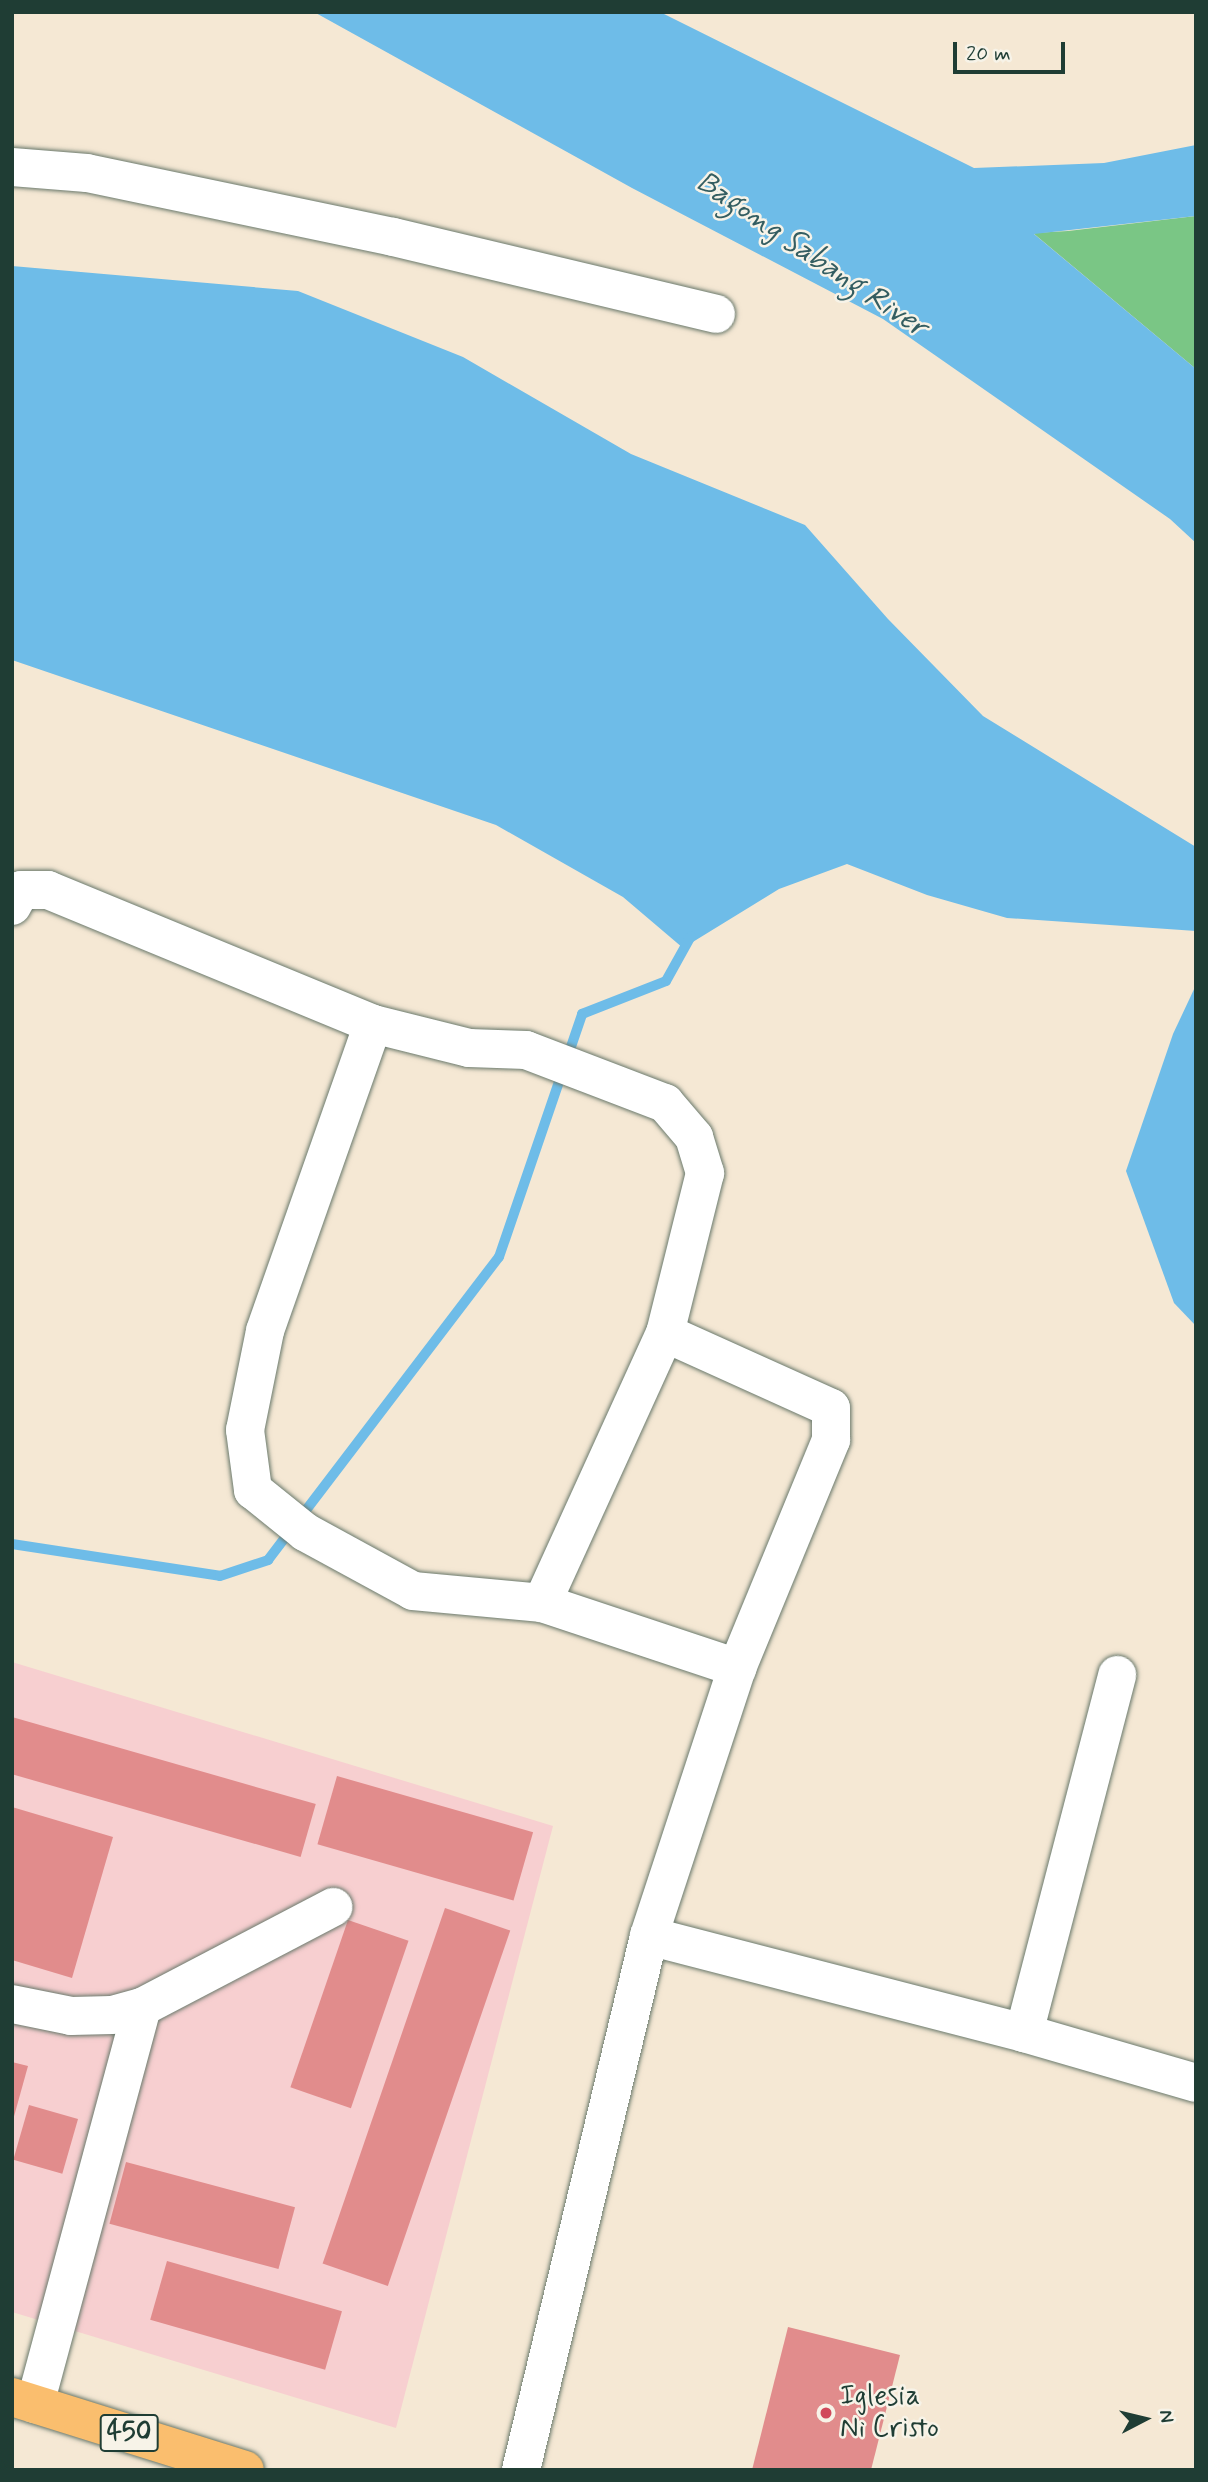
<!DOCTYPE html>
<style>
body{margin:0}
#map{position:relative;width:1208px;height:2482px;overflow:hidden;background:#f5e8d4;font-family:Mynerve,sans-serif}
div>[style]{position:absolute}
.built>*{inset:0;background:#f7cfd0}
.green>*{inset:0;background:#7ac685}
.water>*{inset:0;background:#6ebce8}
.stream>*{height:10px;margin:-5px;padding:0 5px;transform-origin:5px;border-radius:5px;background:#6ebce8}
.building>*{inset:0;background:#e18c8c;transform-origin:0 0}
.roads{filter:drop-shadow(0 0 2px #6a796c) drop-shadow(0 0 2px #6a796c)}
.minor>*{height:38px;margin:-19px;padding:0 19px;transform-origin:19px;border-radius:19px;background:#fff}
.major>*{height:38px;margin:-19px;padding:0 19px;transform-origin:19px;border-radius:19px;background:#fabe6e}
.dots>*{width:19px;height:19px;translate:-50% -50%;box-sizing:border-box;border:4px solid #f7f3e8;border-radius:50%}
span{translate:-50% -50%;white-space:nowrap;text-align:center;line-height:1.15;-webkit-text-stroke:5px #f7f3e8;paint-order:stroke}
.shield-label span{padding:2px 5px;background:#f7f3e8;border:2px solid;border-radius:5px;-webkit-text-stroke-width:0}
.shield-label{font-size:26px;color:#1f3d34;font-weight:700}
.poi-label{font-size:28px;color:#1f3d34}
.left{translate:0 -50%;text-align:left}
.water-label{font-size:30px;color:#335d61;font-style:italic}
.frame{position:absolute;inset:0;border:14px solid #1f3d34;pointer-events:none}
.north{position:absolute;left:1110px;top:2384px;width:70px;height:70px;-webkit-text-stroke:5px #f7f3e8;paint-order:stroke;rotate:83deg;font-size:19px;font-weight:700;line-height:28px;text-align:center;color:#1f3d34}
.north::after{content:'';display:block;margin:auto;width:24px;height:32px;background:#1f3d34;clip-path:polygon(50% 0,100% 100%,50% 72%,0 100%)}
.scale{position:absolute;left:953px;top:42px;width:112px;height:32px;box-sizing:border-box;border:4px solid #1f3d34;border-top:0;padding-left:9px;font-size:21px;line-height:24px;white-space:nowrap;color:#1f3d34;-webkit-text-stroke:5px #f7f3e8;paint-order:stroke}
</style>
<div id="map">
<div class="built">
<div style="clip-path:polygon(12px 1662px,553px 1826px,396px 2428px,12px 2312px)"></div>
</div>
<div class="green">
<div style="clip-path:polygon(1196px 216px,1196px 369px,1033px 233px,1068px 231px)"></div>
</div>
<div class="water">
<div style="clip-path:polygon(314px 12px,660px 12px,974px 168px,1104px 163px,1196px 145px,1196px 216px,1034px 234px,1196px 369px,1196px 543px,1170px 519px,883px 319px,632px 188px)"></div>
<div style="clip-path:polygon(12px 266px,298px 291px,463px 357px,631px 454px,805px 525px,888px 619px,983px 716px,1196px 847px,1196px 931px,1007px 918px,927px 895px,847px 864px,779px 889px,683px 948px,623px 897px,496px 825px,12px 660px)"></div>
<div style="clip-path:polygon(1196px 985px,1196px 1326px,1174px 1303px,1126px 1171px,1173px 1034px)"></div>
</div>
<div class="stream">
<div style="left:12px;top:1544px;width:210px;rotate:8.7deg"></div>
<div style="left:220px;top:1576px;width:51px;rotate:-18.4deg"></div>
<div style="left:268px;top:1560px;width:381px;rotate:-52.7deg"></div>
<div style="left:499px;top:1257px;width:257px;rotate:-71.1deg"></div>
<div style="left:582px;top:1014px;width:90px;rotate:-21.4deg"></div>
<div style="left:666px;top:981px;width:51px;rotate:-60.9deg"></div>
</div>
<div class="building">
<div style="left:12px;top:1717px;width:316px;height:55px;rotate:16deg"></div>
<div style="left:337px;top:1776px;width:204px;height:71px;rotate:16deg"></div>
<div style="clip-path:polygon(12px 1807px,113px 1837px,72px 1978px,12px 1960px)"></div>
<div style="left:445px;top:1908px;width:69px;height:376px;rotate:19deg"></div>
<div style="left:348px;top:1920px;width:64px;height:177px;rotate:19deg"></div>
<div style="clip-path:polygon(12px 2062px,28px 2066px,13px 2120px,12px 2120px)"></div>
<div style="left:29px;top:2105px;width:51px;height:57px;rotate:16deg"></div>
<div style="left:126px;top:2162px;width:175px;height:64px;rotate:15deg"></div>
<div style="left:167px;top:2261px;width:182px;height:61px;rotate:16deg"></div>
<div style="clip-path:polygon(788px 2327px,900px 2355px,871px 2470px,752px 2470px)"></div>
</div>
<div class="roads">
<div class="minor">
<div style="left:12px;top:167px;width:75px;rotate:4.6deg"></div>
<div style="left:87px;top:173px;width:313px;rotate:11.8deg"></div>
<div style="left:393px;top:237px;width:332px;rotate:13.4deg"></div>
<div style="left:12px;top:906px;width:18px;rotate:-61deg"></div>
<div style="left:21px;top:890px;width:27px"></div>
<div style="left:48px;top:890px;width:352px;rotate:22.4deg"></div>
<div style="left:373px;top:1024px;width:325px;rotate:109.4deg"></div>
<div style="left:265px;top:1331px;width:101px;rotate:101.4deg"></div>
<div style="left:245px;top:1430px;width:61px;rotate:82.4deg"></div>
<div style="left:253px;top:1490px;width:67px;rotate:38.9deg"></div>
<div style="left:305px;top:1532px;width:123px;rotate:28.6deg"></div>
<div style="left:413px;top:1591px;width:130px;rotate:5.3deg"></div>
<div style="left:542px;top:1603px;width:206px;rotate:18.4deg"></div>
<div style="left:373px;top:1024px;width:99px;rotate:14deg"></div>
<div style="left:469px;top:1048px;width:57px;rotate:2deg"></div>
<div style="left:526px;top:1050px;width:149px;rotate:20.9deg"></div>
<div style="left:665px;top:1103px;width:45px;rotate:49.5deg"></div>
<div style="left:694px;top:1137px;width:38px;rotate:73deg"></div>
<div style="left:705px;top:1173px;width:165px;rotate:104deg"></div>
<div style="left:542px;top:1603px;width:297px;rotate:-65.5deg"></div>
<div style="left:665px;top:1333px;width:182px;rotate:24.3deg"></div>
<div style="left:831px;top:1408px;width:32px;rotate:90deg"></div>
<div style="left:831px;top:1440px;width:247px;rotate:112.4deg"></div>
<div style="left:737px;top:1668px;width:282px;rotate:108.2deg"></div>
<div style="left:12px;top:2004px;width:60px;rotate:11.5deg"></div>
<div style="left:71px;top:2016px;width:41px;rotate:-1.4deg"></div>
<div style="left:112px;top:2015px;width:31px;rotate:-15deg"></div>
<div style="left:142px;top:2007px;width:216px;rotate:-27.6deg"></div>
<div style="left:1024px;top:2033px;width:370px;rotate:-75.4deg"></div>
<div style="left:35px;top:2404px;width:411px;rotate:-74.9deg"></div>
<div style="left:521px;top:2470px;width:549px;rotate:-76.52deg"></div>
<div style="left:649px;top:1936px;width:387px;rotate:14.5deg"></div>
<div style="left:1024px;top:2033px;width:179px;rotate:16.2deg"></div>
</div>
<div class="major">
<div style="left:12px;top:2397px;width:244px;rotate:17.4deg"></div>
</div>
</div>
<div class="dots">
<div style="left:826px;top:2413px;background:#d1495b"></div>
</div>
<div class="shield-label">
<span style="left:129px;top:2433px">450</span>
</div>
<div class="poi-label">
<span class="left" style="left:840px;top:2413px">Iglesia<br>Ni Cristo</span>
</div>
<div class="water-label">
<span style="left:811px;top:255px;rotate:34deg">Bagong Sabang River</span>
</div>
<div class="frame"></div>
<div class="north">N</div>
<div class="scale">20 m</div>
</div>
